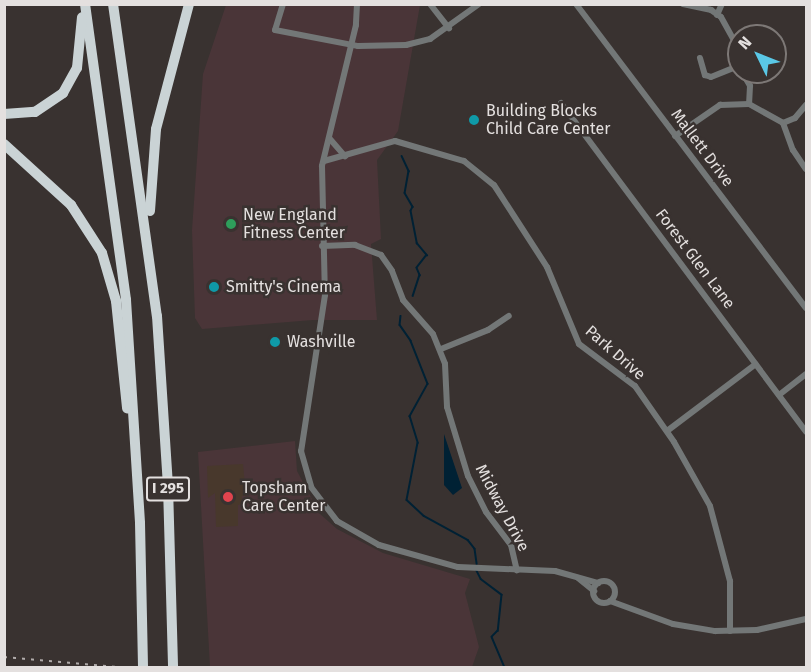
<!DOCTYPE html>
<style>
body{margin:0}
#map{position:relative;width:811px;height:672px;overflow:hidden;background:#393230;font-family:"Fira Sans",sans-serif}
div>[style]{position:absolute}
.commercial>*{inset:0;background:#4a3538}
.medical>*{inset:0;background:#48382c}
.water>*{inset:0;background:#002134}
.stream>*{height:1.5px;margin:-0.75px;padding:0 0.75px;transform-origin:0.75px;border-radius:0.75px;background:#002134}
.street>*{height:6px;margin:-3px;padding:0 3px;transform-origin:3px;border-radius:3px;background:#737777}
.street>.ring{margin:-3px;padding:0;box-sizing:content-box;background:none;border:6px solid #737777;border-radius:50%}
.highway>*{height:10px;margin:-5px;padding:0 5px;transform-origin:5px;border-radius:5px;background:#cad3d5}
.rail>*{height:1.5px;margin-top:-0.75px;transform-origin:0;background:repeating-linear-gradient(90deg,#b0abaa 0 3px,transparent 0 9px)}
.dots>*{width:16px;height:16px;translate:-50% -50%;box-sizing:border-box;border:3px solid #393230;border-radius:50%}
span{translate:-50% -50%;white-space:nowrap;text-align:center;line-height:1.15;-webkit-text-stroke:5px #393230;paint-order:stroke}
.shield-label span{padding:2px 4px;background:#393230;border:2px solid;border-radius:4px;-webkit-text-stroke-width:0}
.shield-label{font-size:15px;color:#e4e0df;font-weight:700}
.poi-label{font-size:16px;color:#e4e0df}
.left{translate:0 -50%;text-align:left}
.street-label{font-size:16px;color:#e4e0df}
.frame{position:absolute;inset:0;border:6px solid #e4e0df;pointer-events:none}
.north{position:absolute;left:727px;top:24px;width:60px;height:60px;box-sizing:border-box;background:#393230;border:2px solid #7d7876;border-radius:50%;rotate:313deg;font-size:16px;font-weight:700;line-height:24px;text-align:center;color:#e4e0df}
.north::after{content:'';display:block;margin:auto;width:21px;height:27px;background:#5ac8e6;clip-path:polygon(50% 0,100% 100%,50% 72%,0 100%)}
</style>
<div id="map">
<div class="commercial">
<div style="clip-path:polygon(226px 5px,420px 5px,398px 131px,377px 160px,381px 239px,371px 244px,377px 320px,313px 320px,202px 329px,195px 318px,192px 230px,203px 74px)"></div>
<div style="clip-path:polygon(295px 441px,297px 471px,320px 514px,337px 529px,383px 553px,470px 579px,465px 593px,479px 647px,472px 667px,210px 667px,198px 452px)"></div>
</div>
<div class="medical">
<div style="clip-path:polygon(243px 464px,246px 496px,242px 496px,242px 504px,238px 505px,238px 526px,216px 527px,215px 493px,208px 498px,207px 466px)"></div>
</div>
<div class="water">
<div style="clip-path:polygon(444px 434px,462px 488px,453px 495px,444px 485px)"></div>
</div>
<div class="stream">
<div style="left:402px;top:156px;width:17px;rotate:65deg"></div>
<div style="left:409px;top:171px;width:22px;rotate:100deg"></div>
<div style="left:405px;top:193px;width:16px;rotate:60deg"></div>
<div style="left:413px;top:207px;width:4px;rotate:117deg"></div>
<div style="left:411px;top:211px;width:33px;rotate:79deg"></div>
<div style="left:417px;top:243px;width:16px;rotate:50deg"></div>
<div style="left:427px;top:255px;width:16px;rotate:128deg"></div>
<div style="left:417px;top:268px;width:8px;rotate:67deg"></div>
<div style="left:420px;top:275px;width:22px;rotate:108deg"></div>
<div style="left:401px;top:316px;width:9px;rotate:96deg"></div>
<div style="left:400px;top:325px;width:19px;rotate:55deg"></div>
<div style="left:411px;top:341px;width:46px;rotate:68.4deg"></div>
<div style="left:428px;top:384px;width:37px;rotate:119deg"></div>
<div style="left:410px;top:416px;width:28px;rotate:73deg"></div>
<div style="left:418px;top:443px;width:58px;rotate:100.9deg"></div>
<div style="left:407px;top:500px;width:23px;rotate:43deg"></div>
<div style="left:424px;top:516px;width:50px;rotate:28.6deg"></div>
<div style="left:468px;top:540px;width:11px;rotate:52deg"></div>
<div style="left:475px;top:549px;width:15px;rotate:82deg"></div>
<div style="left:476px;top:569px;width:11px;rotate:63deg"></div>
<div style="left:481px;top:579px;width:26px;rotate:37deg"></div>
<div style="left:502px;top:595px;width:36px;rotate:96deg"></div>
<div style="left:498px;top:631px;width:8px;rotate:135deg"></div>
<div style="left:492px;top:637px;width:34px;rotate:67deg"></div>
</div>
<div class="street">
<div style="left:283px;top:4px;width:27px;rotate:107deg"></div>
<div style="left:275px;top:30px;width:85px;rotate:10.9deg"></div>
<div style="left:358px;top:46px;width:48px;rotate:-1.2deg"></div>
<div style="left:406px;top:45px;width:25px;rotate:-14deg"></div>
<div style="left:430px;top:39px;width:60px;rotate:-35.5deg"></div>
<div style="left:357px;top:4px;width:21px;rotate:93deg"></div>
<div style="left:356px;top:25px;width:145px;rotate:103.6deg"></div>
<div style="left:322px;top:166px;width:129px;rotate:88.7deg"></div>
<div style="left:325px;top:295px;width:158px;rotate:98.7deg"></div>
<div style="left:301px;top:451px;width:37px;rotate:74deg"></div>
<div style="left:311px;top:487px;width:43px;rotate:52.6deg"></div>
<div style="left:337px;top:521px;width:48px;rotate:29.7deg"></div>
<div style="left:379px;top:545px;width:82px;rotate:15.6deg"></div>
<div style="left:458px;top:567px;width:97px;rotate:2.4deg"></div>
<div style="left:555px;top:571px;width:45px;rotate:15.6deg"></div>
<div style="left:430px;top:4px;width:31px;rotate:52deg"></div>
<div style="left:576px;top:4px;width:381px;rotate:52.9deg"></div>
<div style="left:683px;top:4px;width:29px;rotate:12deg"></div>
<div style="left:711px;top:10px;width:12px;rotate:35deg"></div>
<div style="left:721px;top:17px;width:29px;rotate:61deg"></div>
<div style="left:735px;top:42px;width:25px;rotate:81deg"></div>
<div style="left:717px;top:15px;width:12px;rotate:-66deg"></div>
<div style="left:775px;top:43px;width:6px;rotate:-39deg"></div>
<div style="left:700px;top:58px;width:18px;rotate:74deg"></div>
<div style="left:705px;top:75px;width:6px;rotate:18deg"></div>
<div style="left:711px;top:77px;width:29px;rotate:-22deg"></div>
<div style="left:742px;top:72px;width:16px;rotate:60deg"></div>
<div style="left:750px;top:86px;width:18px;rotate:93deg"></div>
<div style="left:561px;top:103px;width:410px;rotate:53.3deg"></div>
<div style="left:783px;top:123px;width:13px;rotate:-23deg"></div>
<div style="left:795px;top:118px;width:17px;rotate:-50deg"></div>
<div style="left:675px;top:136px;width:55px;rotate:-34.6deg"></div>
<div style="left:720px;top:105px;width:29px;rotate:-2deg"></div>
<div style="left:749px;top:104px;width:39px;rotate:29deg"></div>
<div style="left:783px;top:123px;width:29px;rotate:70deg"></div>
<div style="left:793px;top:150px;width:23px;rotate:56deg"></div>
<div style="left:330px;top:139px;width:23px;rotate:49deg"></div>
<div style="left:324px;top:161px;width:74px;rotate:-15.7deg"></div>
<div style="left:395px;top:141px;width:72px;rotate:16.2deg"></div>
<div style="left:464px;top:161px;width:38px;rotate:39deg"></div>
<div style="left:494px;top:185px;width:98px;rotate:57.1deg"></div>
<div style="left:547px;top:267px;width:83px;rotate:67.4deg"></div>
<div style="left:579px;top:344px;width:70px;rotate:36.9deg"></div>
<div style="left:635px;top:386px;width:68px;rotate:55.1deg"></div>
<div style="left:674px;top:442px;width:73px;rotate:60.6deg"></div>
<div style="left:710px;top:506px;width:78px;rotate:75.1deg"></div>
<div style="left:730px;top:581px;width:50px;rotate:90deg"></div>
<div style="left:322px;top:246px;width:33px;rotate:-2deg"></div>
<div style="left:355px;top:245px;width:28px;rotate:21deg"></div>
<div style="left:381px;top:255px;width:19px;rotate:55deg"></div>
<div style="left:392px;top:271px;width:31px;rotate:69deg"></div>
<div style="left:403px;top:300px;width:45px;rotate:48.6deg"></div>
<div style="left:433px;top:334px;width:32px;rotate:68deg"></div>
<div style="left:445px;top:364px;width:43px;rotate:87.3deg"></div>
<div style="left:447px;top:407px;width:72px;rotate:73.1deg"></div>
<div style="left:468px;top:476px;width:40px;rotate:63.4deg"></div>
<div style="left:486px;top:512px;width:41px;rotate:52.9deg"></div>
<div style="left:511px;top:545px;width:26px;rotate:77deg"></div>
<div style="left:441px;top:349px;width:51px;rotate:-22deg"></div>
<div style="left:488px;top:330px;width:25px;rotate:-34deg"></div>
<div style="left:779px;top:395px;width:34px;rotate:-38deg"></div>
<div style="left:667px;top:431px;width:111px;rotate:-37deg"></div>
<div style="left:578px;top:578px;width:21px;rotate:39deg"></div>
<div class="ring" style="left:593px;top:581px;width:16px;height:16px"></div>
<div style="left:610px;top:601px;width:67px;rotate:20.1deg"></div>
<div style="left:673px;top:624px;width:43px;rotate:9.5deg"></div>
<div style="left:715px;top:631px;width:42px;rotate:-1.4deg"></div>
<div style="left:757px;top:630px;width:50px;rotate:-12.7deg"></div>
</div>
<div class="highway">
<div style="left:85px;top:4px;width:299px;rotate:82.1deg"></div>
<div style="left:126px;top:300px;width:223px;rotate:86.4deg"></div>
<div style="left:140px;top:523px;width:145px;rotate:88.8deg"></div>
<div style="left:113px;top:4px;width:315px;rotate:82deg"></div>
<div style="left:157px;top:316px;width:170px;rotate:86.3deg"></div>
<div style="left:168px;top:486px;width:182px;rotate:88.4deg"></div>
<div style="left:4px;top:114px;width:31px;rotate:-4deg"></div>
<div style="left:35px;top:112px;width:34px;rotate:-34deg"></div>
<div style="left:63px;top:93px;width:29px;rotate:-61deg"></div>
<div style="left:77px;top:68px;width:51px;rotate:-84.4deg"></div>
<div style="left:4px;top:144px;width:91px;rotate:42.3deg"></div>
<div style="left:71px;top:205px;width:57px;rotate:57.1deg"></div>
<div style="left:102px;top:253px;width:50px;rotate:73.7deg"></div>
<div style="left:116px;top:301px;width:108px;rotate:84.1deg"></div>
<div style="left:150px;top:211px;width:82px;rotate:-85.8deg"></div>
<div style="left:156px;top:129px;width:129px;rotate:-75.2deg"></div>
</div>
<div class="rail">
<div style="left:4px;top:657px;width:125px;rotate:5deg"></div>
</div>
<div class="dots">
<div style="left:474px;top:120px;background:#0f9aa8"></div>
<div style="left:231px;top:224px;background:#2e9e5b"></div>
<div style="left:214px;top:287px;background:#0f9aa8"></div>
<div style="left:275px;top:342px;background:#0f9aa8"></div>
<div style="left:228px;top:497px;background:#e0444e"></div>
</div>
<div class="shield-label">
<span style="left:168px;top:489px">I 295</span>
</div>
<div class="poi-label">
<span class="left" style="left:486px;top:120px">Building Blocks<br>Child Care Center</span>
<span class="left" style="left:243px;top:224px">New England<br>Fitness Center</span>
<span class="left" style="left:226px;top:287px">Smitty's Cinema</span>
<span class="left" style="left:287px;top:342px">Washville</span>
<span class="left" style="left:242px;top:497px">Topsham<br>Care Center</span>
</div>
<div class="street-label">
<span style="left:702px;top:148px;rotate:53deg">Mallett Drive</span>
<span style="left:695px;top:259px;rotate:53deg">Forest Glen Lane</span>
<span style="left:615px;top:353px;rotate:41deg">Park Drive</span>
<span style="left:502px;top:508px;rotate:62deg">Midway Drive</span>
</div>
<div class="frame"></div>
<div class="north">N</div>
</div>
